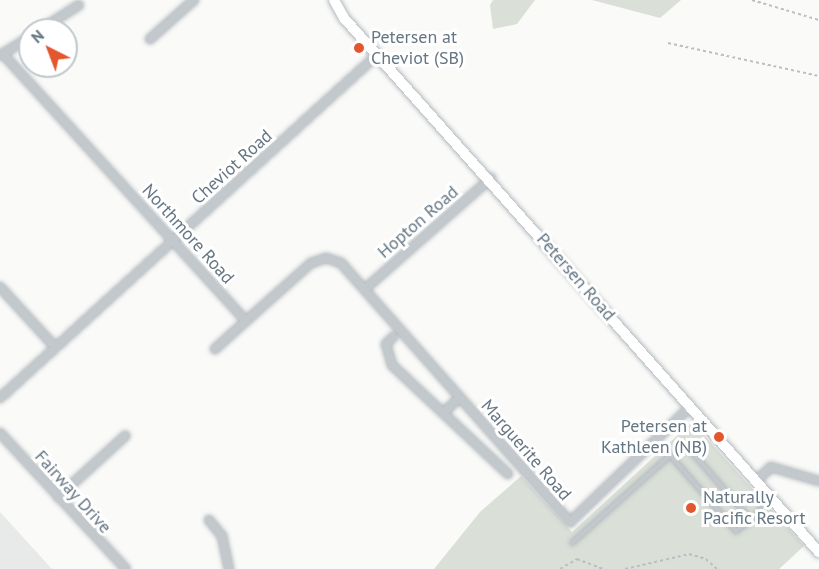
<!DOCTYPE html>
<style>
body{margin:0}
#map{position:relative;width:819px;height:569px;overflow:hidden;background:#fafaf8;font-family:"PT Sans",sans-serif}
div>[style]{position:absolute}
.built>*{inset:0;background:#e8e9e9}
.green>*{inset:0;background:#dadfd7}
.path>*{height:1.5px;margin-top:-0.75px;transform-origin:0;background:repeating-linear-gradient(90deg,#bbbfc2 0 3px,transparent 0 6px)}
.roads{filter:drop-shadow(0 0 2px #b3babf) drop-shadow(0 0 2px #b3babf)}
.lane>*{height:4px;margin:-2px;padding:0 2px;transform-origin:2px;border-radius:2px;background:#c3c8cc}
.street>*{height:8px;margin:-4px;padding:0 4px;transform-origin:4px;border-radius:4px;background:#c3c8cc}
.secondary>*{height:10px;margin:-5px;padding:0 5px;transform-origin:5px;border-radius:5px;background:#fff}
.dots>*{width:16px;height:16px;translate:-50% -50%;box-sizing:border-box;border:3px solid #fff;border-radius:50%}
span{translate:-50% -50%;white-space:nowrap;text-align:center;line-height:1.15;-webkit-text-stroke:6px #fff;paint-order:stroke}
.poi-label{font-size:18px;color:#657683}
.left{translate:0 -50%;text-align:left}
.right{translate:-100% -50%;text-align:right}
.street-label{font-size:18px;color:#657683}
.north{position:absolute;left:18px;top:18px;width:60px;height:60px;box-sizing:border-box;background:#fff;border:2px solid #c1c8cd;border-radius:50%;rotate:318deg;font-size:16px;font-weight:700;line-height:24px;text-align:center;color:#657683}
.north::after{content:'';display:block;margin:auto;width:21px;height:27px;background:#e4572e;clip-path:polygon(50% 0,100% 100%,50% 72%,0 100%)}
</style>
<div id="map">
<div class="built">
<div style="clip-path:polygon(0 512px,52px 569px,0 569px)"></div>
</div>
<div class="green">
<div style="clip-path:polygon(493px 0,535px 0,517px 24px,493px 29px,490px 5px)"></div>
<div style="clip-path:polygon(592px 0,681px 0,660px 18px)"></div>
<div style="clip-path:polygon(692px 422px,804px 546px,779px 569px,434px 569px,480px 512px,521px 476px,572px 532px)"></div>
</div>
<div class="path">
<div style="left:752px;top:0;width:70px;rotate:16.6deg"></div>
<div style="left:668px;top:43px;width:155px;rotate:12.3deg"></div>
<div style="left:560px;top:569px;width:20px;rotate:-30deg"></div>
<div style="left:577px;top:559px;width:28px;rotate:21deg"></div>
<div style="left:625px;top:569px;width:66px;rotate:-13.2deg"></div>
<div style="left:689px;top:554px;width:18px;rotate:16deg"></div>
<div style="left:706px;top:559px;width:15px;rotate:42deg"></div>
</div>
<div class="roads">
<div class="lane">
<div style="left:670px;top:455px;width:101px;rotate:49deg"></div>
<div style="left:736px;top:531px;width:19px;rotate:-36deg"></div>
<div style="left:572px;top:543px;width:150px;rotate:-41.8deg"></div>
<div style="left:684px;top:443px;width:102px;rotate:49deg"></div>
<div style="left:751px;top:520px;width:28px;rotate:-45deg"></div>
</div>
<div class="street">
<div style="left:40px;top:30px;width:46px;rotate:-32.7deg"></div>
<div style="left:150px;top:39px;width:59px;rotate:-41.6deg"></div>
<div style="left:3px;top:54px;width:361px;rotate:47.7deg"></div>
<div style="left:246px;top:321px;width:87px;rotate:-41.7deg"></div>
<div style="left:311px;top:263px;width:16px;rotate:-18deg"></div>
<div style="left:326px;top:258px;width:16px;rotate:18deg"></div>
<div style="left:341px;top:263px;width:346px;rotate:48.5deg"></div>
<div style="left:570px;top:522px;width:165px;rotate:-43.8deg"></div>
<div style="left:1px;top:55px;width:34px;rotate:-32deg"></div>
<div style="left:0;top:287px;width:81px;rotate:47.5deg"></div>
<div style="left:365px;top:289px;width:168px;rotate:-41.4deg"></div>
<div style="left:393px;top:337px;width:10px;rotate:135deg"></div>
<div style="left:386px;top:344px;width:22px;rotate:74deg"></div>
<div style="left:392px;top:365px;width:159px;rotate:43.2deg"></div>
<div style="left:215px;top:349px;width:42px;rotate:-42.1deg"></div>
<div style="left:0;top:398px;width:510px;rotate:-42.3deg"></div>
<div style="left:443px;top:413px;width:23px;rotate:-43deg"></div>
<div style="left:0;top:433px;width:185px;rotate:47.2deg"></div>
<div style="left:755px;top:482px;width:22px;rotate:-43deg"></div>
<div style="left:771px;top:467px;width:50px;rotate:16.3deg"></div>
<div style="left:58px;top:497px;width:91px;rotate:-42.3deg"></div>
<div style="left:209px;top:520px;width:21px;rotate:51deg"></div>
<div style="left:222px;top:536px;width:34px;rotate:78deg"></div>
</div>
<div class="secondary">
<div style="left:334px;top:0;width:21px;rotate:61deg"></div>
<div style="left:344px;top:18px;width:715px;rotate:48.35deg"></div>
</div>
</div>
<div class="dots">
<div style="left:359px;top:48px;background:#e4572e"></div>
<div style="left:719px;top:437px;background:#e4572e"></div>
<div style="left:691px;top:508px;background:#e4572e"></div>
</div>
<div class="poi-label">
<span class="left" style="left:371px;top:48px">Petersen at<br>Cheviot (SB)</span>
<span class="right" style="left:707px;top:437px">Petersen at<br>Kathleen (NB)</span>
<span class="left" style="left:703px;top:508px">Naturally<br>Pacific Resort</span>
</div>
<div class="street-label">
<span style="left:232px;top:167px;rotate:-42deg">Cheviot Road</span>
<span style="left:418px;top:222px;rotate:-41deg">Hopton Road</span>
<span style="left:188px;top:234px;rotate:48deg">Northmore Road</span>
<span style="left:576px;top:277px;rotate:49deg">Petersen Road</span>
<span style="left:526px;top:450px;rotate:49deg">Marguerite Road</span>
<span style="left:73px;top:492px;rotate:48deg">Fairway Drive</span>
</div>
<div class="north">N</div>
</div>
